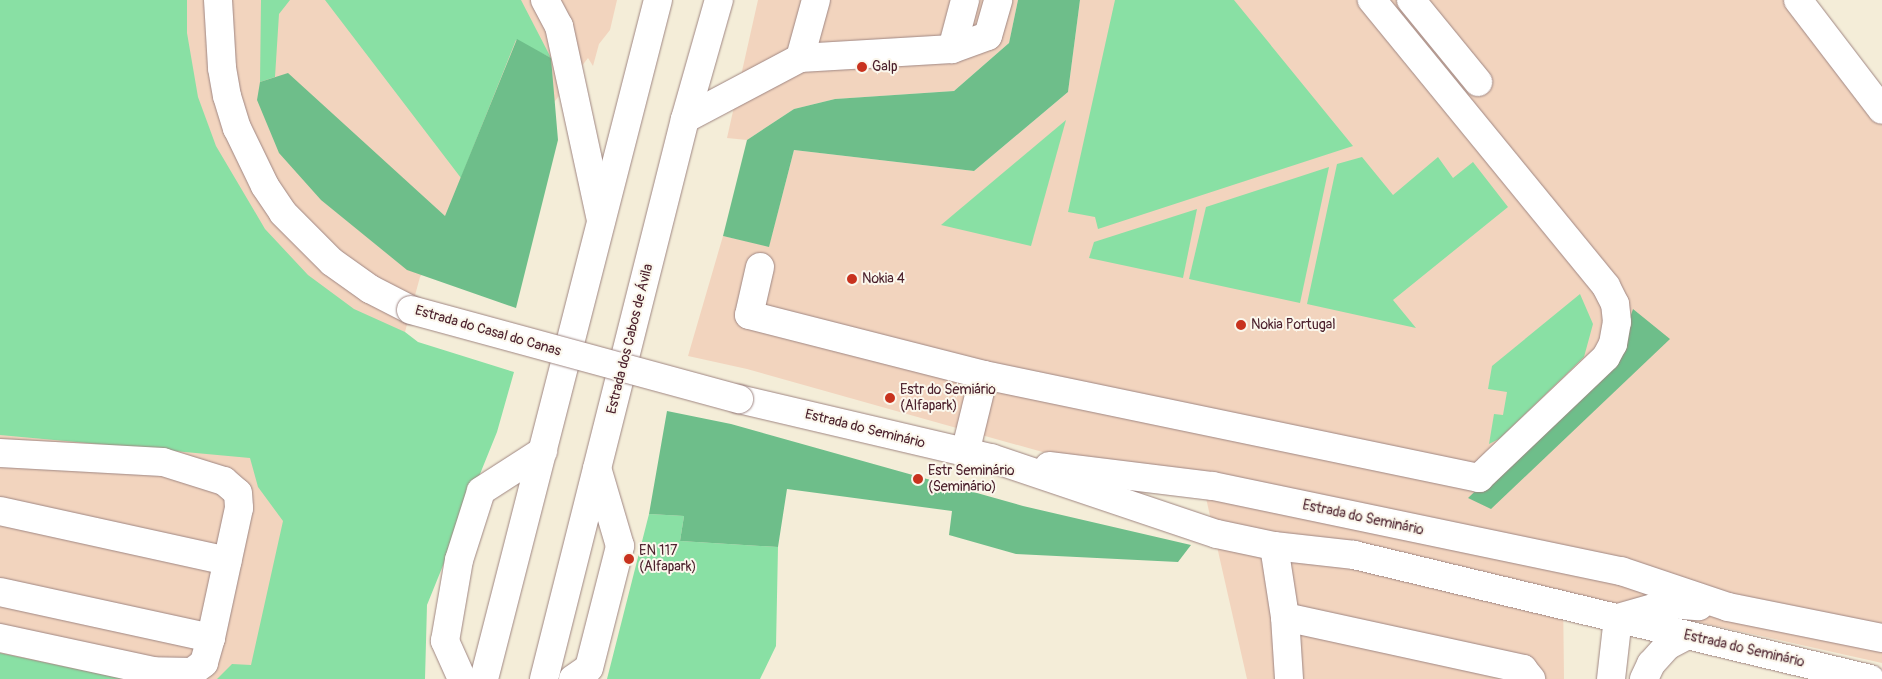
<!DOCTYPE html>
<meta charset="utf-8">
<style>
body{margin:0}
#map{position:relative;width:1882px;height:679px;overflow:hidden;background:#f4edd8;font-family:Pangolin,sans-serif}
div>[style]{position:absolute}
.built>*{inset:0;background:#f2d4be}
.green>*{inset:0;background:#89e0a4}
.forest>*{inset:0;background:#6ebe8a}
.roads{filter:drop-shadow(0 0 1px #9f8682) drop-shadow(0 0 1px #9f8682)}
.minor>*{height:28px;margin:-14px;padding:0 14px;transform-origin:14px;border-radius:14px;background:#fff}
.highway>*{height:28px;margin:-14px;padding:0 14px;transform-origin:14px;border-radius:14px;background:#fff}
.bridges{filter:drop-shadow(0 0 1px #9f8682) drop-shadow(0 0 1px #9f8682)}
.minor-bridge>*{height:28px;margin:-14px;padding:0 14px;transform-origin:14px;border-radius:14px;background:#fff}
.dots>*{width:14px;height:14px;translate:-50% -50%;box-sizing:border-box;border:2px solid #fbf7ec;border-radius:50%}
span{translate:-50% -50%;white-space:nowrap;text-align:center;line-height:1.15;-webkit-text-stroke:4px #fbf7ec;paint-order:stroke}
.poi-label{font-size:14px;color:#4a1f2b}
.left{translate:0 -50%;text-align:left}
.street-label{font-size:14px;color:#4a1f2b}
</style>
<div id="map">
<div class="built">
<div style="clip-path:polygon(0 0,617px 0,610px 30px,599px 44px,593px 66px,588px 58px,420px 277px,405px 332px,330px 679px,125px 679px,0 655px)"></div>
<div style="clip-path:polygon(758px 0,1018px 0,1009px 43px,954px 91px,835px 99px,794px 109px,747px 140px,727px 138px)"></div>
<div style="clip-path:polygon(1080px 0,1806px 0,1882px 97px,1882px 663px,1563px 592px,1564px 679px,1247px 679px,1206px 498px,747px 369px,688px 356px,723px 236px,769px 246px,794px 150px,974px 171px,1068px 92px)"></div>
</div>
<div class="green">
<div style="clip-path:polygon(0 0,187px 0,187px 33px,198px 97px,216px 146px,265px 229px,308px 275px,354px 309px,405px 332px,418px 342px,514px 372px,497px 432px,427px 605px,425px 679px,217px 679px,232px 664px,251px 665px,283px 521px,258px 487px,250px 458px,0 435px)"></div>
<div style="clip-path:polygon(261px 0,290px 0,279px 14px,275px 77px,260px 82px)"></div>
<div style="clip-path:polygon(325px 0,521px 0,551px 58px,516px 40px,461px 178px)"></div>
<div style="clip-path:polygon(1115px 0,1234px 0,1353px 146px,1098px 229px,1095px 217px,1068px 212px)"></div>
<div style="clip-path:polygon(1066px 120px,1031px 246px,941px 225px)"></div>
<div style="clip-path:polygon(1362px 157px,1393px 195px,1438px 157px,1453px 178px,1473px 162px,1508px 207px,1393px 300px,1416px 328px,1307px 304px,1337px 164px)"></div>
<div style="clip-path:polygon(1329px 167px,1300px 303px,1189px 279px,1206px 207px)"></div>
<div style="clip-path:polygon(1197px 209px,1183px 278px,1089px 258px,1094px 242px)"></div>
<div style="clip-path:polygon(1580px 294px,1593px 324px,1584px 357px,1499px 439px,1489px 444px,1494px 414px,1503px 415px,1507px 392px,1488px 389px,1492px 366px)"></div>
<div style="clip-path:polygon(649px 514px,684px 516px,680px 541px,778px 547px,776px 646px,760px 679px,607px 679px)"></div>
<div style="clip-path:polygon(0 653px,125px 679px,0 679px)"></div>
</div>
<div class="forest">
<div style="clip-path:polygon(1018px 0,1080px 0,1068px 92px,974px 171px,794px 150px,769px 247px,723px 236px,747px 140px,794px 109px,835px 99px,954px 91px,1009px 43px)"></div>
<div style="clip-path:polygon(517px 39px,551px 58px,558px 140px,516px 308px,407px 270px,321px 200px,279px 153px,257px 100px,260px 82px,288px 73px,445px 216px)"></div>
<div style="clip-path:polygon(1633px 309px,1670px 339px,1491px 509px,1468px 498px,1616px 358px)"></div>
<div style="clip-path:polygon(667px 411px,731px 424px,1023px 506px,1191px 545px,1178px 562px,1016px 554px,949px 535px,952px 511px,787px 489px,778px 547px,680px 541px,684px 516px,649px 514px)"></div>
</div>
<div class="roads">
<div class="minor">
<div style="left:218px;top:0;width:68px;rotate:86.6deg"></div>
<div style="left:222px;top:68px;width:28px;rotate:80deg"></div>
<div style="left:227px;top:96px;width:34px;rotate:73deg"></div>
<div style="left:237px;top:128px;width:64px;rotate:64.2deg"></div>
<div style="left:265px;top:186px;width:32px;rotate:56deg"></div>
<div style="left:283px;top:213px;width:69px;rotate:45deg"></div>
<div style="left:332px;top:262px;width:47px;rotate:35.4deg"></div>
<div style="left:370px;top:289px;width:46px;rotate:27.1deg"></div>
<div style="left:545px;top:0;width:30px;rotate:62deg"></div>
<div style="left:559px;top:26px;width:199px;rotate:77.8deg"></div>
<div style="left:1411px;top:0;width:106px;rotate:50.7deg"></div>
<div style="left:1798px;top:0;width:138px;rotate:52.6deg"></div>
<div style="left:952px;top:49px;width:38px;rotate:-20deg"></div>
<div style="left:988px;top:36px;width:37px;rotate:-74deg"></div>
<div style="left:800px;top:58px;width:60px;rotate:-74.6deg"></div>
<div style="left:685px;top:119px;width:130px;rotate:-27.9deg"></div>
<div style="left:800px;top:58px;width:152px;rotate:-3.4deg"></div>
<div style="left:952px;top:49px;width:51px;rotate:-75.1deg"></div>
<div style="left:760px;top:267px;width:49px;rotate:102.9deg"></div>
<div style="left:749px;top:315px;width:243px;rotate:14.3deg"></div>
<div style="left:984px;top:375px;width:506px;rotate:11.75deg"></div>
<div style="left:1479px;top:478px;width:175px;rotate:-43.6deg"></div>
<div style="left:1606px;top:357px;width:15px;rotate:-62deg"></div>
<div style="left:1613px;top:344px;width:22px;rotate:-80deg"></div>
<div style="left:1617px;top:322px;width:18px;rotate:-96deg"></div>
<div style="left:1615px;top:304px;width:20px;rotate:-117deg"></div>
<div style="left:1606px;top:286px;width:370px;rotate:-129.3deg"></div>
<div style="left:739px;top:399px;width:259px;rotate:13.2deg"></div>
<div style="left:991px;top:458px;width:238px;rotate:18.6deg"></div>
<div style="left:1217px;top:534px;width:58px;rotate:11.9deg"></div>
<div style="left:1274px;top:546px;width:81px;rotate:6.4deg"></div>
<div style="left:1354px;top:555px;width:531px;rotate:13.51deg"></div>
<div style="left:0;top:453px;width:163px;rotate:3.2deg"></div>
<div style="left:163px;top:462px;width:64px;rotate:17.3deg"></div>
<div style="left:224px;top:481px;width:18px;rotate:41deg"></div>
<div style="left:238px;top:493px;width:15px;rotate:86deg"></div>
<div style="left:239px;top:508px;width:133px;rotate:102.2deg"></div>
<div style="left:211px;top:638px;width:26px;rotate:106deg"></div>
<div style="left:204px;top:663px;width:15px;rotate:143deg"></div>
<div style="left:192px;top:672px;width:39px;rotate:-179deg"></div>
<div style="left:153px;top:671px;width:157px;rotate:-167.8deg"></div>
<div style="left:965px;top:453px;width:80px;rotate:-76.3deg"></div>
<div style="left:1049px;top:466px;width:165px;rotate:7deg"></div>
<div style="left:1213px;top:486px;width:417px;rotate:11.8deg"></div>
<div style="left:1621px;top:571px;width:113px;rotate:18.6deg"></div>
<div style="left:1728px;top:607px;width:157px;rotate:11.4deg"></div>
<div style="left:0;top:511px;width:233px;rotate:12.4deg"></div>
<div style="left:1274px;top:546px;width:72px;rotate:81.2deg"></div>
<div style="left:1285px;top:617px;width:62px;rotate:86.3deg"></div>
<div style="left:0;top:592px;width:216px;rotate:12.3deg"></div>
<div style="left:1285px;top:617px;width:244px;rotate:12.3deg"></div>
<div style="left:1523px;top:669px;width:13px;rotate:51deg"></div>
<div style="left:462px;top:679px;width:42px;rotate:-114.1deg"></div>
<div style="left:445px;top:641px;width:82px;rotate:-80.2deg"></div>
<div style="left:459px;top:560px;width:72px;rotate:-72.3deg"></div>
<div style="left:481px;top:491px;width:74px;rotate:-32.8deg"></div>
<div style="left:573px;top:679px;width:19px;rotate:-35deg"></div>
<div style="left:589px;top:668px;width:126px;rotate:-75.7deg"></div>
<div style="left:620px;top:546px;width:81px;rotate:-106.4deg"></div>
<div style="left:1611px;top:679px;width:61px;rotate:-83.5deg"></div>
<div style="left:1618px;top:618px;width:51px;rotate:-15.9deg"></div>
<div style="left:1667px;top:604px;width:32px;rotate:4deg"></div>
<div style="left:1644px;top:679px;width:17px;rotate:-65deg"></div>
<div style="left:1651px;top:664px;width:24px;rotate:-48deg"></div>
<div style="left:1667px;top:646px;width:21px;rotate:-28deg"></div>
</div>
<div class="highway">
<div style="left:484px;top:679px;width:701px;rotate:-75.63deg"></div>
<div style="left:544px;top:679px;width:577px;rotate:-75.87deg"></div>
<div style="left:685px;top:119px;width:124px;rotate:-74.1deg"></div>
</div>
</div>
<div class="bridges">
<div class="minor-bridge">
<div style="left:411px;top:310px;width:340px;rotate:15.2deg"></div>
</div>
</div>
<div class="dots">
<div style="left:862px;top:67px;background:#c8321e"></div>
<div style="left:852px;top:279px;background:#c8321e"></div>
<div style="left:1241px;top:325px;background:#c8321e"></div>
<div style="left:890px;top:398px;background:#c8321e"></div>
<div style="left:918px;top:479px;background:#c8321e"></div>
<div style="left:629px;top:559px;background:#c8321e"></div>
</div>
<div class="poi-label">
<span class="left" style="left:872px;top:67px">Galp</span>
<span class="left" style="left:862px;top:279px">Nokia 4</span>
<span class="left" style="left:1251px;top:325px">Nokia Portugal</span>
<span class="left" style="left:900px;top:398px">Estr do Semiário<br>(Alfapark)</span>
<span class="left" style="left:928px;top:479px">Estr Seminário<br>(Seminário)</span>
<span class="left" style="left:639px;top:559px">EN 117<br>(Alfapark)</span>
</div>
<div class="street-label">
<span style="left:488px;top:331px;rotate:16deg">Estrada do Casal do Canas</span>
<span style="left:630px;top:339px;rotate:-76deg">Estrada dos Cabos de Ávila</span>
<span style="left:865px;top:429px;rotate:14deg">Estrada do Seminário</span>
<span style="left:1363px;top:518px;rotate:12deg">Estrada do Seminário</span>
<span style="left:1744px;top:649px;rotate:13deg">Estrada do Seminário</span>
</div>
</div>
